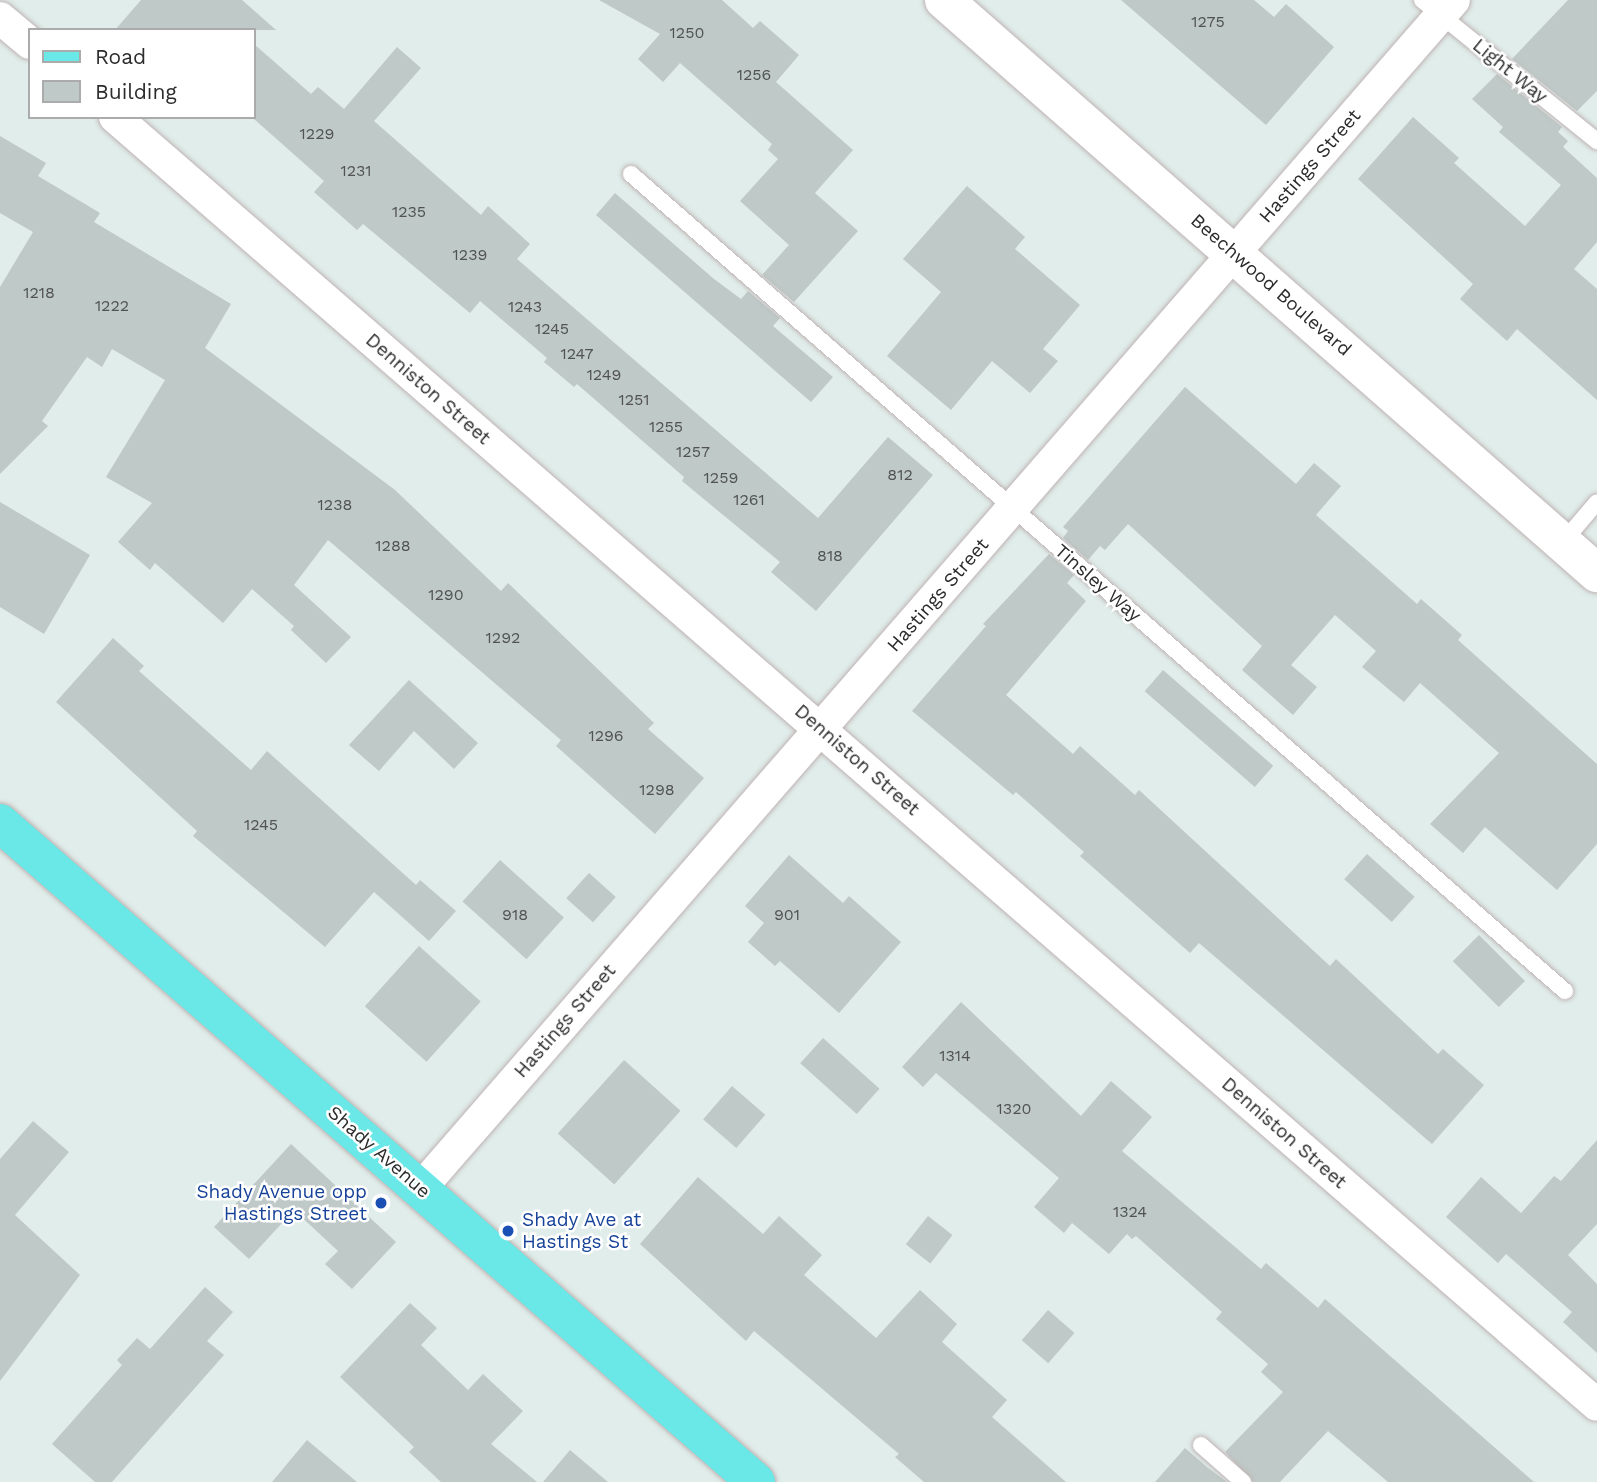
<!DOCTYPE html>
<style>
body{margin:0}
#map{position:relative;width:1597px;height:1482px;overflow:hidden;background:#e0edea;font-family:"Work Sans",sans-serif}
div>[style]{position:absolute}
.building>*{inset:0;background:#bfc9c7;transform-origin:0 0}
.roads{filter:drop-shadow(0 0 2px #bfb3b3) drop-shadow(0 0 2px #bfb3b3)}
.service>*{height:16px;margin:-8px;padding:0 8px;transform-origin:8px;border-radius:8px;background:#fff}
.minor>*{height:32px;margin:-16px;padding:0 16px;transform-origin:16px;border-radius:16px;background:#fff}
.secondary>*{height:38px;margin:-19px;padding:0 19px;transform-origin:19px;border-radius:19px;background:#fff}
.primary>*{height:38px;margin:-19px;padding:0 19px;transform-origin:19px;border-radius:19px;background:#69e8e7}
.dots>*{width:19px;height:19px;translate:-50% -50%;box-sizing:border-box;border:4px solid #fff;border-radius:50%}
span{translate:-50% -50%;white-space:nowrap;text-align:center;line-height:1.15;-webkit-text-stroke:5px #fff;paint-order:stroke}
.number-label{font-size:16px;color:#515353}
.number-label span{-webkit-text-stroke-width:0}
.street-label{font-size:19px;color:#2c2c2c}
.transit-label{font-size:19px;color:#164399}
.right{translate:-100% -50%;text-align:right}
.left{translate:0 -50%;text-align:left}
.legend{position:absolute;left:28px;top:28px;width:228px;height:91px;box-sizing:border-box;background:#fff;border:2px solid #ababab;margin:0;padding:9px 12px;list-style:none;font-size:21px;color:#2c2c2c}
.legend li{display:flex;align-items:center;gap:14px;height:35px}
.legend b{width:35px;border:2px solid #ababab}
</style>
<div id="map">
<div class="building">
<div style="clip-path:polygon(141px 0,242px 0,276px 30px,115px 30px)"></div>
<div style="clip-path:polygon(599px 0,722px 0,753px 28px,760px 21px,799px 55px,776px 82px,853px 150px,815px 193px,858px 231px,794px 302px,762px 275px,789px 245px,740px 201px,778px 159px,768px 150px,772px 144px,680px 63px,663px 82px,638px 59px,660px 34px)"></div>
<div style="clip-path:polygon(1121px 0,1254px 0,1274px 17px,1286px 4px,1334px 47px,1266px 125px)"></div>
<div style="clip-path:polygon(1568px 0,1597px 0,1597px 91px,1577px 111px,1512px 59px)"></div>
<div style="clip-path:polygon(254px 44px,311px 94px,318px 87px,344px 109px,397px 47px,421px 68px,374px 121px,481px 215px,488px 206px,530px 244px,517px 259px,818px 518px,888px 437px,933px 475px,816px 611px,771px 572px,780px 562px,682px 481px,684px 477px,577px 384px,574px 387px,544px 362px,547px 358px,480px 301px,470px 313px,363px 224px,357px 230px,314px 192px,324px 181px,254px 119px)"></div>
<div style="clip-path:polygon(1497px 74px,1562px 127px,1558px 132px,1568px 141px,1563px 147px,1597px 178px,1597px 242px,1574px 269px,1597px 289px,1597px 400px,1517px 329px,1507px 341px,1460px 299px,1473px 284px,1358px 179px,1413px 117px,1459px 158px,1454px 163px,1525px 226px,1561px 185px,1499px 132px,1503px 127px,1472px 99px)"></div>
<div style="clip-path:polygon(0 136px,46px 163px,38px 176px,100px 213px,94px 222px,231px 304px,205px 348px,395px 490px,501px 591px,508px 583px,654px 723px,648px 729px,704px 778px,655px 834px,556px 746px,561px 740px,328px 540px,294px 585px,351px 637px,326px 663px,291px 630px,294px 626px,252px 589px,223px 623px,155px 563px,150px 570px,118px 542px,152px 503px,106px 477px,165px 380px,112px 349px,102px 367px,87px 357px,42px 421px,48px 426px,0 474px,0 287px,33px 232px,0 213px)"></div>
<div style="clip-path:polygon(967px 186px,1025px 237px,1015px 249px,1080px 305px,1043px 349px,1058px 361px,1030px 393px,992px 361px,951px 410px,887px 356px,941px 292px,903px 259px)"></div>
<div style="clip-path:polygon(615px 193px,714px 279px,741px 299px,748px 291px,780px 318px,773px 326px,833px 377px,811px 402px,596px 215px)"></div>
<div style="clip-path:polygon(1185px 387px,1296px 484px,1314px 463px,1341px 486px,1316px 515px,1417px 604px,1421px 599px,1462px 635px,1458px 640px,1597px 764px,1597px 844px,1557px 890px,1485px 827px,1463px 853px,1430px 824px,1499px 753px,1420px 683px,1404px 702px,1362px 667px,1376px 651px,1335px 615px,1291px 665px,1317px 687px,1293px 715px,1242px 670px,1262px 646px,1128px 524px,1105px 550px,1100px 546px,1088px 560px,1063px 538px,1068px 531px,1063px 527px)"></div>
<div style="clip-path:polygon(0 502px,90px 555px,44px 634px,0 607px)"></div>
<div style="clip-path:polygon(1049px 554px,1074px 575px,1067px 583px,1086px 601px,1006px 695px,1073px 754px,1080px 746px,1135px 795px,1139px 790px,1330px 966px,1336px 959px,1438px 1054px,1443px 1049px,1484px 1085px,1432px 1144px,1199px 943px,1190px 953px,1080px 856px,1084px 852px,1016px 792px,1013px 795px,912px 711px,986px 626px,983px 624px)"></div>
<div style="clip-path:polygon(113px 638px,144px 666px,139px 671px,251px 770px,267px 751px,416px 885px,420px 880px,456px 911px,429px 941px,374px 892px,325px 947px,193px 836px,197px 831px,56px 702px)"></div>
<div style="left:1163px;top:670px;width:146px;height:28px;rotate:41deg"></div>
<div style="clip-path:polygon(409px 680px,478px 743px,454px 769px,414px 731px,379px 771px,349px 745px)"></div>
<div style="left:1367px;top:854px;width:64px;height:34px;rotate:42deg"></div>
<div style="clip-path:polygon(789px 855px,843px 903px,849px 896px,901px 942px,839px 1013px,780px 961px,775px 966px,748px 942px,764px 923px,745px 906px)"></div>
<div style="left:500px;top:860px;width:86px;height:56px;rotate:42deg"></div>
<div style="left:589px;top:873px;width:36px;height:34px;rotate:42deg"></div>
<div style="left:1479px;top:935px;width:65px;height:37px;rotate:45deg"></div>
<div style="left:419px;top:946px;width:83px;height:81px;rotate:42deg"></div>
<div style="clip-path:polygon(961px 1002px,1081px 1116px,1111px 1081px,1152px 1117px,1122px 1151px,1261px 1269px,1266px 1263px,1318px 1308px,1325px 1299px,1534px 1482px,1388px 1482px,1328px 1431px,1280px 1482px,1253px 1482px,1225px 1452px,1283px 1392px,1261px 1372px,1268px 1364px,1216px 1319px,1222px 1312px,1136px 1236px,1132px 1239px,1127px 1234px,1109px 1254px,1072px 1223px,1064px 1233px,1034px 1207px,1059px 1178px,936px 1073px,923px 1087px,902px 1067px)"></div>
<div style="left:823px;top:1038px;width:76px;height:34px;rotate:42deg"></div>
<div style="left:624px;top:1060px;width:76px;height:99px;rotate:42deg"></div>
<div style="left:732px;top:1086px;width:44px;height:44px;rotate:41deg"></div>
<div style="clip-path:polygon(33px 1121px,69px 1152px,15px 1215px,80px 1275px,0 1381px,0 1159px)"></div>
<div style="clip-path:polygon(1597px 1140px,1597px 1224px,1568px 1255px,1597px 1284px,1597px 1353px,1563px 1322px,1572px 1312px,1506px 1254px,1498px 1263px,1446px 1217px,1481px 1177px,1521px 1213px,1554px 1176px,1561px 1181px)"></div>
<div style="clip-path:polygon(291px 1144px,396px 1242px,352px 1289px,325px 1264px,338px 1251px,294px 1210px,249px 1259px,214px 1227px)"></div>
<div style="clip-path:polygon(698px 1177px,763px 1234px,779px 1216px,822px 1255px,804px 1275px,876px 1338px,920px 1290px,957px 1324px,942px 1342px,1007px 1400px,992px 1417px,1066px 1482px,924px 1482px,895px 1457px,899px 1454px,754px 1331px,746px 1341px,640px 1244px)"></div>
<div style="left:928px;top:1216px;width:31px;height:36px;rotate:38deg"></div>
<div style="clip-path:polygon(205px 1287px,233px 1312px,207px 1341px,224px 1355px,112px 1482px,95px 1482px,52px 1444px,122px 1365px,117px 1360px,137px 1338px,150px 1349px)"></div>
<div style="clip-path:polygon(410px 1303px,437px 1328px,421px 1345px,468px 1390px,483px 1374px,523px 1411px,491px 1444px,537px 1482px,441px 1482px,409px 1452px,414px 1447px,340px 1377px)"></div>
<div style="left:1048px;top:1310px;width:35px;height:40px;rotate:41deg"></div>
<div style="clip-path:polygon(307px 1440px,357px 1482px,272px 1482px)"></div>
<div style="clip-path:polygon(1185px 1448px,1208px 1468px,1227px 1482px,1155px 1482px)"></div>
<div style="clip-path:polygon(570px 1450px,608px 1482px,543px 1482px)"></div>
</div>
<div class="roads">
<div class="service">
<div style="left:1422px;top:0;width:225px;rotate:38.9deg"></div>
<div style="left:631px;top:174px;width:1241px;rotate:41.18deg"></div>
<div style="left:1563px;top:542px;width:52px;rotate:-49.6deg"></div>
<div style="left:1201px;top:1445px;width:56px;rotate:41.4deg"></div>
</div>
<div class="minor">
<div style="left:0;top:18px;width:39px;rotate:40deg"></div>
<div style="left:115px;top:117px;width:1963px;rotate:40.99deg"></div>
<div style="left:421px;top:1188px;width:1574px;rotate:-48.99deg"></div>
</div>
<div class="secondary">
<div style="left:944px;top:0;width:869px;rotate:41.27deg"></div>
</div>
<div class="primary">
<div style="left:0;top:823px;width:1003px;rotate:41.08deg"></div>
</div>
</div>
<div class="dots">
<div style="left:381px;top:1203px;background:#1a4fb4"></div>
<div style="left:508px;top:1231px;background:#1a4fb4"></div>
</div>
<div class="number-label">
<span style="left:1208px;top:22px">1275</span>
<span style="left:687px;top:33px">1250</span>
<span style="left:754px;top:75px">1256</span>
<span style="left:317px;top:134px">1229</span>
<span style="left:356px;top:171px">1231</span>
<span style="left:409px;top:212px">1235</span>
<span style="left:470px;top:255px">1239</span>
<span style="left:39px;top:293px">1218</span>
<span style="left:112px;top:306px">1222</span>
<span style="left:525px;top:307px">1243</span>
<span style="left:552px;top:329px">1245</span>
<span style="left:577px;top:354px">1247</span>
<span style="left:604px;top:375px">1249</span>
<span style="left:634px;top:400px">1251</span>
<span style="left:666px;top:427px">1255</span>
<span style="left:693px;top:452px">1257</span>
<span style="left:900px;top:475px">812</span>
<span style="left:721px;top:478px">1259</span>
<span style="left:749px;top:500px">1261</span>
<span style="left:335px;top:505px">1238</span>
<span style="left:393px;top:546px">1288</span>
<span style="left:830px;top:556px">818</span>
<span style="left:446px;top:595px">1290</span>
<span style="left:503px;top:638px">1292</span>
<span style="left:606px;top:736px">1296</span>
<span style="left:657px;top:790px">1298</span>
<span style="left:261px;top:825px">1245</span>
<span style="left:515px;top:915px">918</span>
<span style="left:787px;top:915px">901</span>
<span style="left:955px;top:1056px">1314</span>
<span style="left:1014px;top:1109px">1320</span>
<span style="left:1130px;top:1212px">1324</span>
</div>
<div class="street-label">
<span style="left:1510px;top:71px;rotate:39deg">Light Way</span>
<span style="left:1310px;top:166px;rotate:-49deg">Hastings Street</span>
<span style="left:1271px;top:285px;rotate:41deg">Beechwood Boulevard</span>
<span style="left:428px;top:389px;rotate:41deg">Denniston Street</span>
<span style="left:1098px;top:583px;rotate:41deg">Tinsley Way</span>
<span style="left:938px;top:595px;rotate:-49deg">Hastings Street</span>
<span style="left:857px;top:760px;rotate:41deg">Denniston Street</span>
<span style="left:565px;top:1021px;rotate:-49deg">Hastings Street</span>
<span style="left:1284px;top:1133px;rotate:41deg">Denniston Street</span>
<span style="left:379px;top:1152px;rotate:41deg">Shady Avenue</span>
</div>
<div class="transit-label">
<span class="right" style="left:367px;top:1203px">Shady Avenue opp<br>Hastings Street</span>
<span class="left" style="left:522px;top:1231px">Shady Ave at<br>Hastings St</span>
</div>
<ul class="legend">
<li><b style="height:9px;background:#69e8e7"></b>Road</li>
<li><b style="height:19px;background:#bfc9c7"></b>Building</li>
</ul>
</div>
